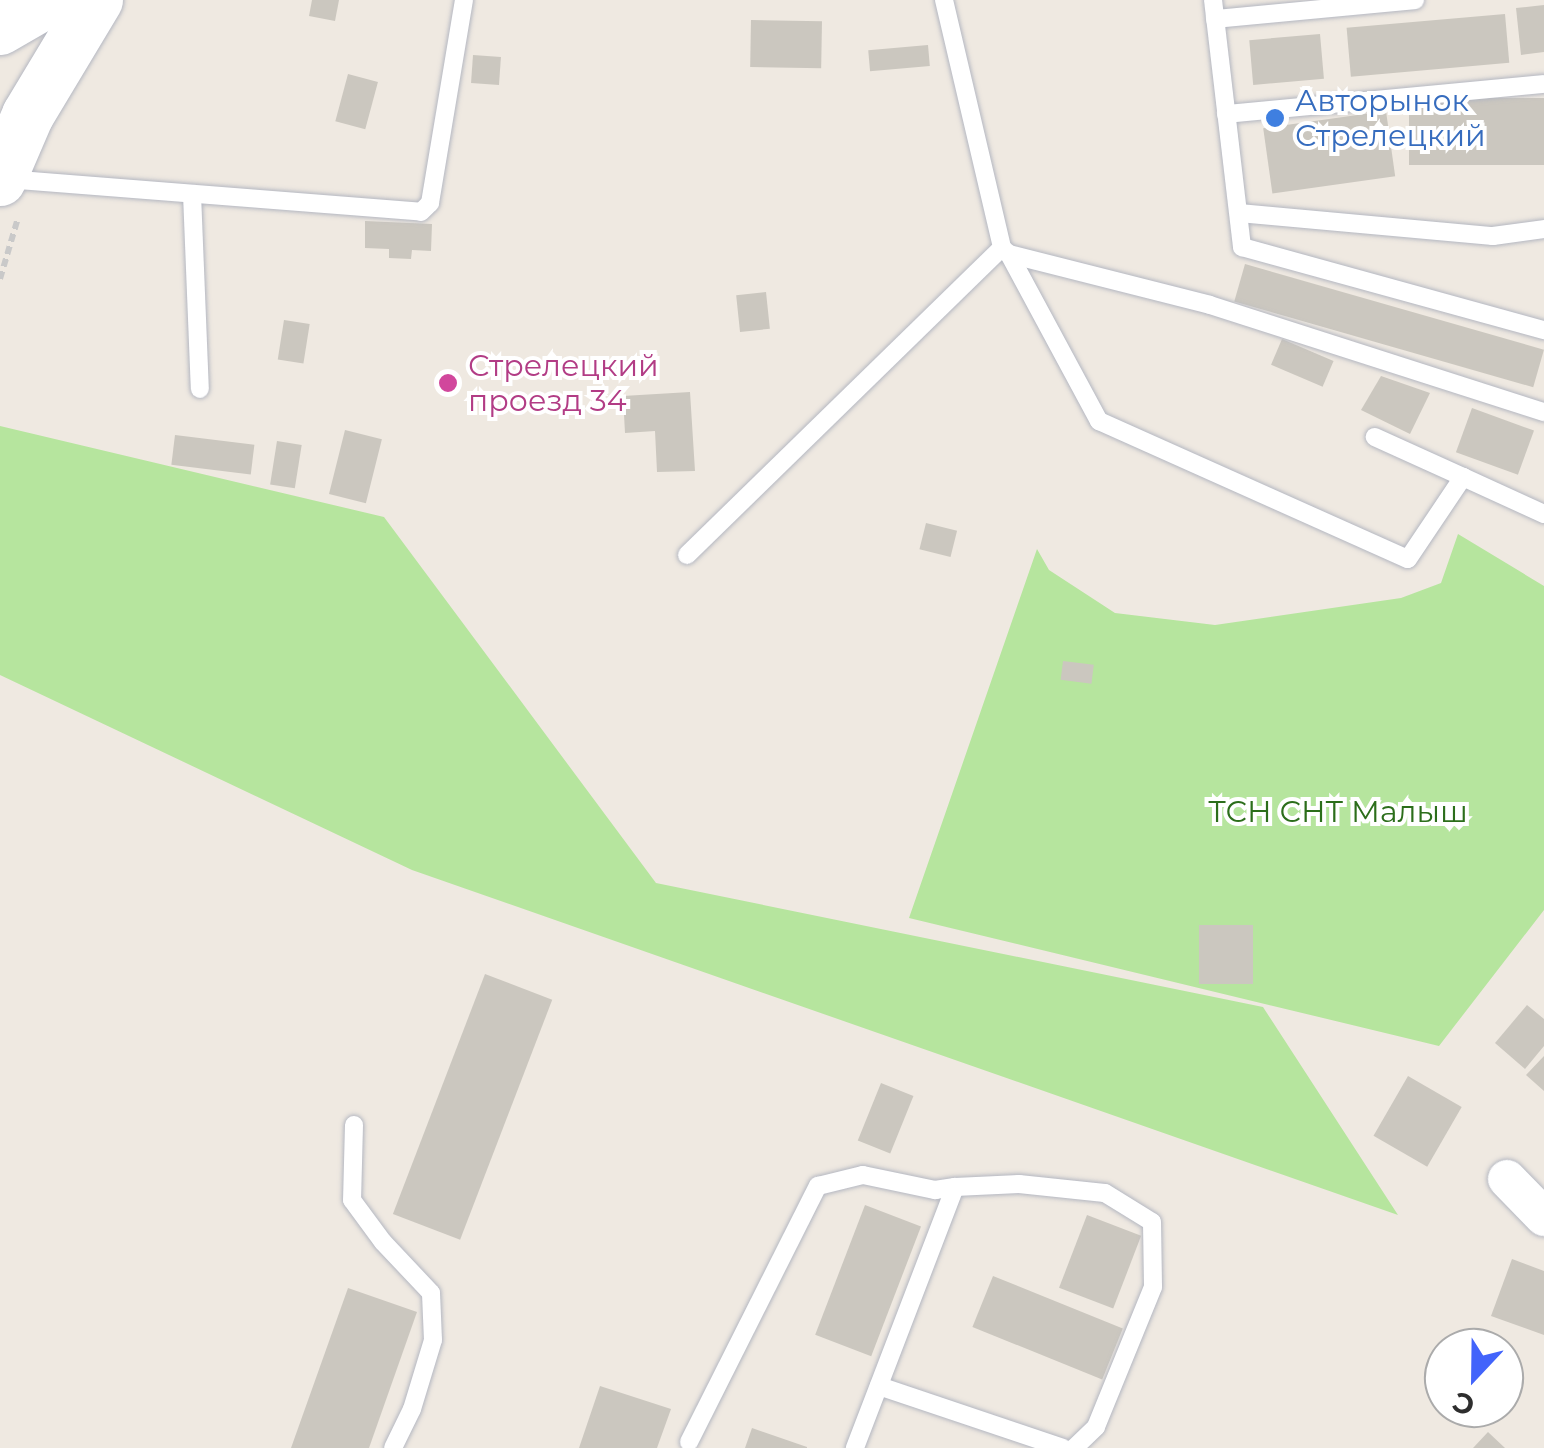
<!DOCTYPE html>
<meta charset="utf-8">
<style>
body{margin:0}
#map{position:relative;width:1544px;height:1448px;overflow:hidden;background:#efe9e1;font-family:Montserrat,sans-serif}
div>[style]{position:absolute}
.green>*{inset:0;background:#b6e59e}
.building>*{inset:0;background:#cbc7bf;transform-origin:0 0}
.path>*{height:6px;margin-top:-3px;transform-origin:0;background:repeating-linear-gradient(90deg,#c9c9c9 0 8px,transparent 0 13px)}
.roads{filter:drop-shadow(0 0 2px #b4b7c1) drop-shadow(0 0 2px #b4b7c1)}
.lane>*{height:18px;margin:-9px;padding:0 9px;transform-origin:9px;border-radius:9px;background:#fff}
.street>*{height:38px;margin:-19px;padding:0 19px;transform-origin:19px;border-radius:19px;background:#fff}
.secondary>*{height:52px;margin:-26px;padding:0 26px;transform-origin:26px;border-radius:26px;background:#fff}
.dots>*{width:28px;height:28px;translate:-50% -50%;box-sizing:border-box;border:5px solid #fff;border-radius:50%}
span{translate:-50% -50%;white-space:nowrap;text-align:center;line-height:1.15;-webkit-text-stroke:8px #fff;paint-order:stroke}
.shop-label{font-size:30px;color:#366cbe}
.left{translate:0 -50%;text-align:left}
.hotel-label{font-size:30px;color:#b23c85}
.park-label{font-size:30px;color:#2c6e1b}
.north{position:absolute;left:1424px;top:1328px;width:100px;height:100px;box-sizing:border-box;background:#fff;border:2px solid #ababab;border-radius:50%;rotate:202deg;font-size:28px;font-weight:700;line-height:40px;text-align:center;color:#2e2e2e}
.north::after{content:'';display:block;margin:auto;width:35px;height:45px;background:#4264fb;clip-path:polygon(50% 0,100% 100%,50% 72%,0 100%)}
</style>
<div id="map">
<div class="green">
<div style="clip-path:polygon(0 426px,384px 517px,656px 883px,1263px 1007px,1398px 1215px,412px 870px,0 675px)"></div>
<div style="clip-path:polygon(1458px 534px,1544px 586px,1544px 910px,1439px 1046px,909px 918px,1037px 549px,1049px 570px,1115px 613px,1215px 625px,1401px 598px,1441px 583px)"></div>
</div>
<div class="building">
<div style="clip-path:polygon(312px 0,339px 0,335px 21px,309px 16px)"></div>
<div style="clip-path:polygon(1544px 5px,1544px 52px,1521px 55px,1516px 8px)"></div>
<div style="left:1505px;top:14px;width:49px;height:159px;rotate:85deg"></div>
<div style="left:751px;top:20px;width:71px;height:47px;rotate:1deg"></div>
<div style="left:1320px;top:34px;width:45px;height:71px;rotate:85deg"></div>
<div style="left:928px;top:45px;width:21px;height:60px;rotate:85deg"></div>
<div style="left:473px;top:55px;width:28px;height:28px;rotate:4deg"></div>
<div style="left:348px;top:74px;width:31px;height:49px;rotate:15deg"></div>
<div style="left:1544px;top:98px;width:67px;height:135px;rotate:90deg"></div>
<div style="left:1386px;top:111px;width:66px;height:124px;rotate:82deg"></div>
<div style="clip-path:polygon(365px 221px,432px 224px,431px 251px,412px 250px,411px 259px,389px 258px,389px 249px,365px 248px)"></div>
<div style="left:1245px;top:264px;width:311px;height:39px;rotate:16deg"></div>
<div style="left:766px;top:292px;width:37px;height:30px;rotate:84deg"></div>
<div style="left:284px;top:320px;width:26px;height:40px;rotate:9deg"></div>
<div style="left:1282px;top:339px;width:56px;height:28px;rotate:23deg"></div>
<div style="clip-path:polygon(1381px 376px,1430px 393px,1410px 434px,1361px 410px)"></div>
<div style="clip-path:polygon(690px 392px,695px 471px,657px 472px,655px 431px,625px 433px,623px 396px)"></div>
<div style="left:1472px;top:408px;width:66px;height:47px;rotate:20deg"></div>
<div style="left:345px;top:430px;width:38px;height:66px;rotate:14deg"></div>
<div style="left:175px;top:435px;width:80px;height:30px;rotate:7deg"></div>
<div style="left:277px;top:441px;width:25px;height:44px;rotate:9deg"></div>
<div style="left:926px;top:523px;width:32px;height:27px;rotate:14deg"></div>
<div style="left:1063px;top:661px;width:31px;height:19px;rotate:7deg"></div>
<div style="left:1199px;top:925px;width:54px;height:59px"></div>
<div style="left:485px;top:974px;width:72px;height:257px;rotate:21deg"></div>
<div style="clip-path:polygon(1527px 1005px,1544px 1019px,1544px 1046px,1525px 1069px,1495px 1043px)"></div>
<div style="clip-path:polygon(1544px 1056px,1544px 1091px,1526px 1075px)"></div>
<div style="left:1408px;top:1076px;width:62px;height:69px;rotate:30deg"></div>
<div style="left:881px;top:1083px;width:35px;height:62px;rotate:22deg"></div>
<div style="left:865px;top:1205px;width:60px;height:139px;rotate:21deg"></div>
<div style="left:1087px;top:1215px;width:58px;height:78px;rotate:21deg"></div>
<div style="clip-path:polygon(1512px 1259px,1544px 1271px,1544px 1335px,1491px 1316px)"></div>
<div style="left:993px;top:1276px;width:140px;height:55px;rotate:22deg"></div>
<div style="clip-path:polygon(348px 1288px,417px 1312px,369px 1448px,291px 1448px)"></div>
<div style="clip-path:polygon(600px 1386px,671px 1409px,657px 1448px,579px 1448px)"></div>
<div style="clip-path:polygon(752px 1428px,807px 1447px,807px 1448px,745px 1448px)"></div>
<div style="clip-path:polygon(1488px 1432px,1505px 1448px,1473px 1448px)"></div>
</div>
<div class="path">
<div style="left:0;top:279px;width:64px;rotate:-73.6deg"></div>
</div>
<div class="roads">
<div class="lane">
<div style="left:944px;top:0;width:255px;rotate:76.8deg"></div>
<div style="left:1002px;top:248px;width:9px;rotate:41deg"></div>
<div style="left:1009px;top:254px;width:207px;rotate:14.2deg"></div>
<div style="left:1210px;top:305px;width:351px;rotate:17.8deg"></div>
<div style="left:1213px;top:0;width:249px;rotate:83.3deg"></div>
<div style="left:1242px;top:247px;width:313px;rotate:15.4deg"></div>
<div style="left:1215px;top:19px;width:201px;rotate:-5.4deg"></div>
<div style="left:1226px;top:114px;width:319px;rotate:-5.4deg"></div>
<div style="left:6px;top:179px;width:416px;rotate:4.5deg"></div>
<div style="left:421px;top:212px;width:13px;rotate:-45deg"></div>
<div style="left:430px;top:203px;width:206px;rotate:-80.5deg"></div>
<div style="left:192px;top:194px;width:195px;rotate:87.7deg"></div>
<div style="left:1239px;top:213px;width:255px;rotate:5.2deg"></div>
<div style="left:1493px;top:236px;width:51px;rotate:-7.8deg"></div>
<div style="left:1009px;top:254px;width:190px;rotate:61.7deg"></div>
<div style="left:1099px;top:421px;width:338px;rotate:24.1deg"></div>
<div style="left:1408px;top:559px;width:99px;rotate:-56.1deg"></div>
<div style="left:1463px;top:477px;width:97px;rotate:-155.6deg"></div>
<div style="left:1463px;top:477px;width:89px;rotate:24.6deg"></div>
<div style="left:687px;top:555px;width:440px;rotate:-44.3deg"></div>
<div style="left:354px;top:1125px;width:75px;rotate:91.5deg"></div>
<div style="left:352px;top:1200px;width:52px;rotate:53.6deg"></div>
<div style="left:383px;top:1242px;width:70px;rotate:46.7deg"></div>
<div style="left:431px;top:1293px;width:47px;rotate:87.6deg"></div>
<div style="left:433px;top:1340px;width:72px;rotate:106.9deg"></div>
<div style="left:412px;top:1409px;width:43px;rotate:116deg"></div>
<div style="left:955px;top:1187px;width:64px;rotate:-2.7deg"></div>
<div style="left:1019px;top:1184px;width:86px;rotate:6deg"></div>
<div style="left:1105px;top:1193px;width:55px;rotate:31.7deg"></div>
<div style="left:1152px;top:1222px;width:65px;rotate:89.1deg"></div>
<div style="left:1153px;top:1287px;width:151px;rotate:112.2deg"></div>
<div style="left:1096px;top:1427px;width:30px;rotate:136deg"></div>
<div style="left:879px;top:1386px;width:194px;rotate:18.6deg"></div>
<div style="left:689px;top:1442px;width:287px;rotate:-63.3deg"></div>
<div style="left:818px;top:1186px;width:46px;rotate:-13.7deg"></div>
<div style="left:863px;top:1175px;width:74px;rotate:11.8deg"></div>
<div style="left:935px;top:1190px;width:20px;rotate:-9deg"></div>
<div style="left:955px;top:1187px;width:280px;rotate:111deg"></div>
</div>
<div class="street">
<div style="left:1507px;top:1179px;width:53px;rotate:45.8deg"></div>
</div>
<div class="secondary">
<div style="left:0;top:29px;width:58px;rotate:-30.1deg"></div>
<div style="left:0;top:180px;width:71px;rotate:-66.7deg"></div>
<div style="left:28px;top:115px;width:134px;rotate:-59deg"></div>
</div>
</div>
<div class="dots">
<div style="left:1275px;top:118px;background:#3f7fe0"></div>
<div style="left:448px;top:383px;background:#d1479c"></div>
</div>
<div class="shop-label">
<span class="left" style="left:1295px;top:118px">Авторынок<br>Стрелецкий</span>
</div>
<div class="hotel-label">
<span class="left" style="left:468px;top:383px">Стрелецкий<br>проезд 34</span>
</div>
<div class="park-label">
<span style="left:1338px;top:812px">ТСН СНТ Малыш</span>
</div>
<div class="north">С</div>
</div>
